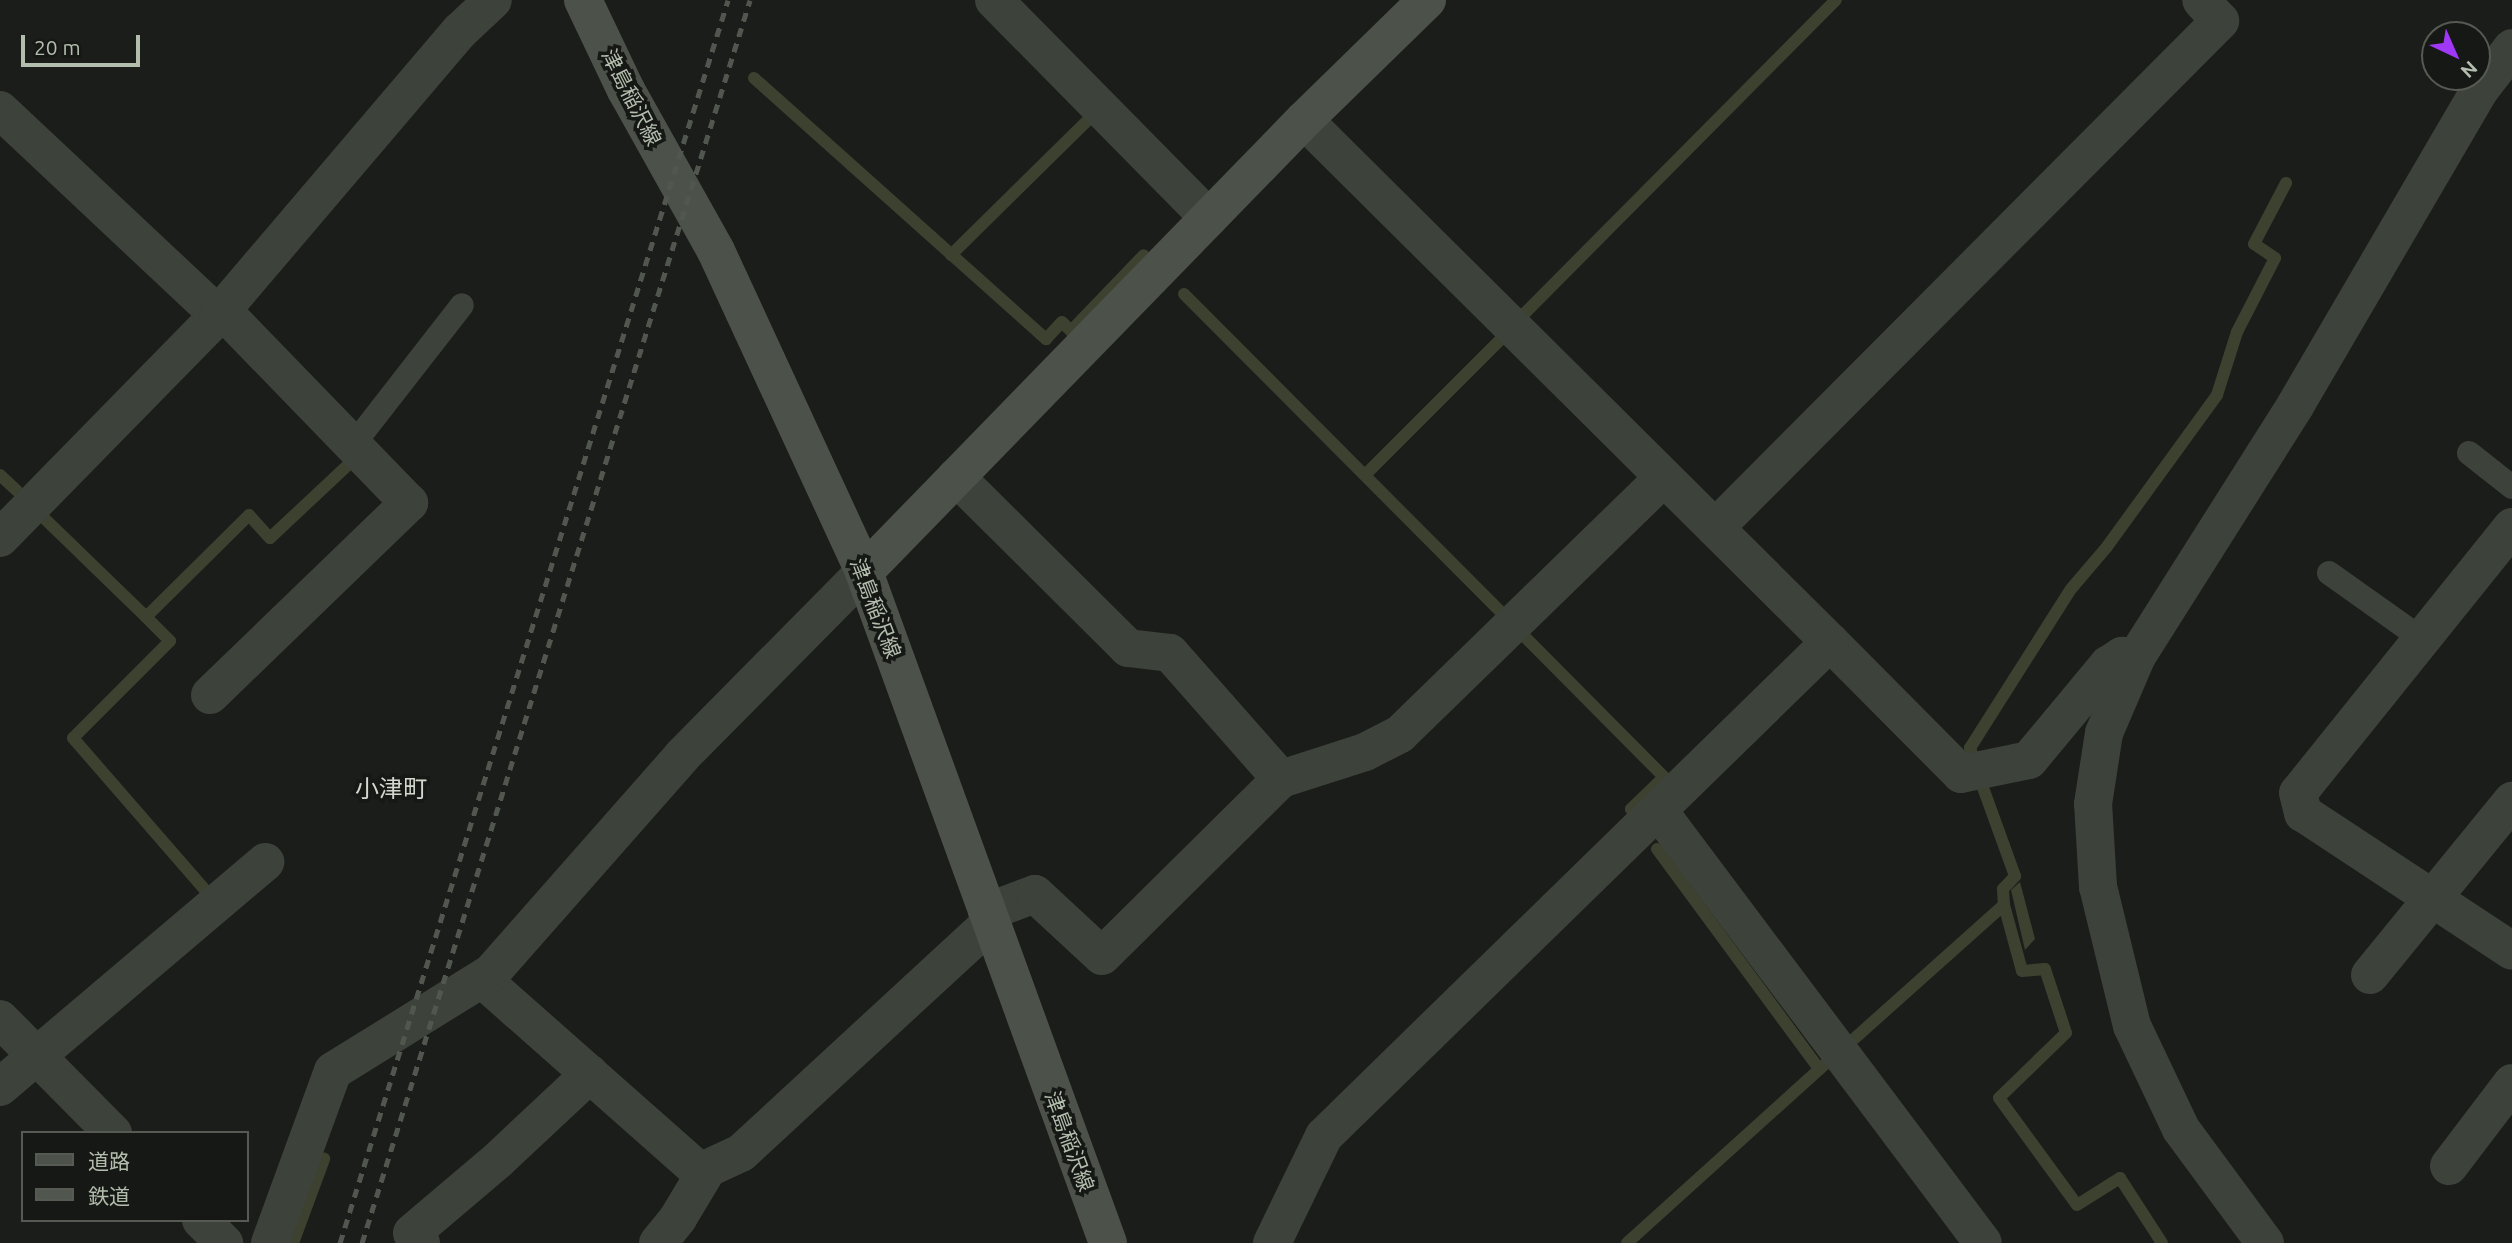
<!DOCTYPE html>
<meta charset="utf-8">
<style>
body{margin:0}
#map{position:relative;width:2512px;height:1243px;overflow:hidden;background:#1b1d1a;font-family:Ubuntu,"Noto Sans JP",sans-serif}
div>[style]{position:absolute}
.water>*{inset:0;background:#3c422f}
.stream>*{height:12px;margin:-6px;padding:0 6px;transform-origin:6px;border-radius:6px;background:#3c422f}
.lane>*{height:24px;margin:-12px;padding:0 12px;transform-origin:12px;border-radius:12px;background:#3d423b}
.street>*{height:38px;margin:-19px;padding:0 19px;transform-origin:19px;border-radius:19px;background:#3d423b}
.secondary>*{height:38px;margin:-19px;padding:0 19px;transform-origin:19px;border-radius:19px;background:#4c5249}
.rail>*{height:5px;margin-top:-2.5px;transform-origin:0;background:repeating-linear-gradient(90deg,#51574e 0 9px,transparent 0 16px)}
span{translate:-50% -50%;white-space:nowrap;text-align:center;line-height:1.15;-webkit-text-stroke:7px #161815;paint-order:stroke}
.street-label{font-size:21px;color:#b3bdad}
.quarter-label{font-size:24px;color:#d2d8ce}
.legend{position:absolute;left:21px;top:1131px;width:228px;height:91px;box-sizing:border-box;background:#161815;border:2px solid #555a52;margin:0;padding:9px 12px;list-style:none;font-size:21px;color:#b3bdad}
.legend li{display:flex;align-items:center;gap:14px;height:35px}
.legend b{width:35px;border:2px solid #555a52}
.north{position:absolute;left:2421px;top:21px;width:70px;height:70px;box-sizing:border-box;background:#161815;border:2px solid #555a52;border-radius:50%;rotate:136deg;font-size:19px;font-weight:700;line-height:28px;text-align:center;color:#b3bdad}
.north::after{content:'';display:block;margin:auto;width:24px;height:32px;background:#a138f8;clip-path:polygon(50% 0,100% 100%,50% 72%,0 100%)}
.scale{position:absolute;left:21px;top:35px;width:119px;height:32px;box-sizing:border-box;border:4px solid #b3bdad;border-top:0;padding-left:9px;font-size:21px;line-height:24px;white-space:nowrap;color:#b3bdad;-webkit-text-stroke:5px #161815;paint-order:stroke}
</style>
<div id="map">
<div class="water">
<div style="clip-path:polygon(2020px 882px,2035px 939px,2025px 950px,2011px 890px)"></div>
</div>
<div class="stream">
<div style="left:754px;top:78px;width:392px;rotate:41.8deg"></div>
<div style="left:1046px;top:339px;width:23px;rotate:-47deg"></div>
<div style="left:1062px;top:322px;width:13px;rotate:45deg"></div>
<div style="left:1071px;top:331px;width:105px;rotate:-46.2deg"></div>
<div style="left:951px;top:255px;width:192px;rotate:-44.6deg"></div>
<div style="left:1184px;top:294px;width:452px;rotate:45.1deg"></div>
<div style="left:1523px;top:315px;width:444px;rotate:-45.2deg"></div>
<div style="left:0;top:475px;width:23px;rotate:43deg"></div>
<div style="left:1365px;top:475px;width:192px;rotate:-45deg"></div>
<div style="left:45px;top:519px;width:141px;rotate:44.1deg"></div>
<div style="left:146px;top:617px;width:145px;rotate:-44.7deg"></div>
<div style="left:249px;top:515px;width:31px;rotate:48deg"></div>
<div style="left:270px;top:538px;width:108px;rotate:-43.1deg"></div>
<div style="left:146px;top:617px;width:34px;rotate:45deg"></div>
<div style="left:170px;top:641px;width:137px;rotate:135deg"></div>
<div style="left:73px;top:738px;width:203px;rotate:49deg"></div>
<div style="left:1521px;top:633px;width:203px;rotate:45.2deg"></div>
<div style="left:1664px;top:777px;width:46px;rotate:135.9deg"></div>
<div style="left:1631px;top:809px;width:6px;rotate:51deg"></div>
<div style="left:1974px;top:760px;width:13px;rotate:-108deg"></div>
<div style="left:1970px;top:748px;width:188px;rotate:-57.6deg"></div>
<div style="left:2071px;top:589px;width:54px;rotate:-49.5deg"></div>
<div style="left:2106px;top:548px;width:189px;rotate:-54deg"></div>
<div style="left:2217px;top:395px;width:66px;rotate:-72.4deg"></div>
<div style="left:2237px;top:332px;width:83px;rotate:-62.8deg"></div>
<div style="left:2275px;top:258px;width:25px;rotate:-146deg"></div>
<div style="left:2254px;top:244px;width:69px;rotate:-62.3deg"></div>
<div style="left:1657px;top:849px;width:273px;rotate:53.6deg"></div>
<div style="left:2004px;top:905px;width:68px;rotate:74.7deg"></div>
<div style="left:2022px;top:971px;width:23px;rotate:-5deg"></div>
<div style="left:2045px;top:969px;width:67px;rotate:71.8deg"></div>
<div style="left:2066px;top:1033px;width:93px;rotate:135.9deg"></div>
<div style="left:1999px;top:1098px;width:132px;rotate:53.9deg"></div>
<div style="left:2077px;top:1205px;width:51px;rotate:-32.1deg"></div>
<div style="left:2120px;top:1178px;width:77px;rotate:57.1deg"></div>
<div style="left:1855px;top:1038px;width:200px;rotate:-41.8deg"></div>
<div style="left:2004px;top:905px;width:16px;rotate:-94deg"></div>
<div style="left:2003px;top:889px;width:18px;rotate:-47deg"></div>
<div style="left:2015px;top:876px;width:97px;rotate:-109.9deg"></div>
<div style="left:293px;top:1243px;width:90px;rotate:-69.7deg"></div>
<div style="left:1627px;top:1243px;width:267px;rotate:-42.1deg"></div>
</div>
<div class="lane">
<div style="left:353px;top:445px;width:177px;rotate:-52.1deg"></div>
<div style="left:2469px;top:453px;width:55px;rotate:38.3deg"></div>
<div style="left:2329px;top:573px;width:114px;rotate:35.4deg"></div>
</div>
<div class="street">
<div style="left:994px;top:0;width:306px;rotate:45.4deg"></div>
<div style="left:0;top:110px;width:299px;rotate:43.2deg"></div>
<div style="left:956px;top:477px;width:243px;rotate:44.8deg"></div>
<div style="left:1128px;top:648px;width:42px;rotate:6.8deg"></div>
<div style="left:1170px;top:653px;width:168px;rotate:48.6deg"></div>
<div style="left:1281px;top:779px;width:88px;rotate:-17.8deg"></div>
<div style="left:1365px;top:752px;width:39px;rotate:-27deg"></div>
<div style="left:1400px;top:734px;width:368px;rotate:-44.2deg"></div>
<div style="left:2512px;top:527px;width:341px;rotate:128.8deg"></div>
<div style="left:2298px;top:793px;width:21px;rotate:76deg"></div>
<div style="left:2303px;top:813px;width:250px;rotate:33.4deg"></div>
<div style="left:1715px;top:528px;width:716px;rotate:-45.11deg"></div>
<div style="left:2220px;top:21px;width:28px;rotate:-132deg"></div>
<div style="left:0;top:538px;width:312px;rotate:-45.6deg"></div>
<div style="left:218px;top:315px;width:373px;rotate:-49.6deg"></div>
<div style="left:460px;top:31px;width:45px;rotate:-43.2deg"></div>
<div style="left:1830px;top:642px;width:186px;rotate:45.2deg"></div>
<div style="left:1961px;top:774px;width:69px;rotate:-11.6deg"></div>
<div style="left:2029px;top:760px;width:124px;rotate:-50.3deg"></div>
<div style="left:2108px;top:665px;width:17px;rotate:-33deg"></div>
<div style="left:2122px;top:656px;width:15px"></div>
<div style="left:210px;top:695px;width:277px;rotate:-44deg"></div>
<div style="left:409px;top:503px;width:269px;rotate:-134.1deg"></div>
<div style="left:1658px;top:810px;width:541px;rotate:53.11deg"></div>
<div style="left:987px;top:912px;width:51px;rotate:-20.6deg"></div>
<div style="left:1035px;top:894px;width:91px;rotate:42.8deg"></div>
<div style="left:1102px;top:956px;width:252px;rotate:-44.7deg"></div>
<div style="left:2370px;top:975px;width:225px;rotate:-50.8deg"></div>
<div style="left:482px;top:979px;width:291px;rotate:41.5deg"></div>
<div style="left:700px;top:1172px;width:45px;rotate:-24.9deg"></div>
<div style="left:741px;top:1153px;width:340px;rotate:-42.7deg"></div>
<div style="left:0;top:1019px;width:161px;rotate:45.3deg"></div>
<div style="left:0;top:1087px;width:348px;rotate:-40.3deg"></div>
<div style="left:2449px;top:1166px;width:104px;rotate:-52.8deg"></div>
<div style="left:201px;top:1220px;width:33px;rotate:45deg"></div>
<div style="left:270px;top:1243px;width:183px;rotate:-69.9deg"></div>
<div style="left:333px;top:1071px;width:186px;rotate:-31.8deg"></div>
<div style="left:491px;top:973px;width:289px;rotate:-48.6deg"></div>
<div style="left:682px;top:756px;width:259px;rotate:-45.3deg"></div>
<div style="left:421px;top:1243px;width:13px;rotate:-132deg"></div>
<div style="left:412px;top:1233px;width:113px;rotate:-40.3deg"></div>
<div style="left:498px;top:1160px;width:126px;rotate:-43.1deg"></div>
<div style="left:658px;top:1243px;width:32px;rotate:-51deg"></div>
<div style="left:678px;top:1218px;width:58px;rotate:-59deg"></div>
<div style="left:1272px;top:1243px;width:119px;rotate:-64.1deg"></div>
<div style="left:1324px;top:1136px;width:707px;rotate:-44.31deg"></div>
<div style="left:1830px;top:642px;width:741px;rotate:-135.22deg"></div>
<div style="left:2265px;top:1243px;width:142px;rotate:-126.4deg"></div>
<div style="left:2181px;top:1129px;width:114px;rotate:-115.4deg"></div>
<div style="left:2132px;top:1026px;width:143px;rotate:-103.7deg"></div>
<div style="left:2098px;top:887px;width:83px;rotate:-93.4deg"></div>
<div style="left:2093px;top:804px;width:72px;rotate:-81.2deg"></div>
<div style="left:2104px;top:733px;width:84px;rotate:-66.8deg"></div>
<div style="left:2137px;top:656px;width:296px;rotate:-57.7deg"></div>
<div style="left:2295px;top:406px;width:365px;rotate:-59.7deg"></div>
<div style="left:2479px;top:91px;width:54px;rotate:-52.5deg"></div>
</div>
<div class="secondary">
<div style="left:583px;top:0;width:100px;rotate:64.5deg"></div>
<div style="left:626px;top:90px;width:184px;rotate:60.8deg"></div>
<div style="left:716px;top:251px;width:353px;rotate:65.2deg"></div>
<div style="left:864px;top:572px;width:714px;rotate:70.02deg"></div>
<div style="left:864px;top:572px;width:631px;rotate:-45.77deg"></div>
<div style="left:1304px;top:120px;width:172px;rotate:-44.3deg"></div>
</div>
<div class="rail">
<div style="left:340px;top:1243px;width:1302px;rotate:-72.66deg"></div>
<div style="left:362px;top:1243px;width:1302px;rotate:-72.66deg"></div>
</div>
<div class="street-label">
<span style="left:632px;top:97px;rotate:63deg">津島稲沢線</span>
<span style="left:876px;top:608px;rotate:69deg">津島稲沢線</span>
<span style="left:1070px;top:1141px;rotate:70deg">津島稲沢線</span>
</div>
<div class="quarter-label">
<span style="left:391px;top:789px">小津町</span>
</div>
<ul class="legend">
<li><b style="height:9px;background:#4c5249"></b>道路</li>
<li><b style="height:9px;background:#51574e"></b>鉄道</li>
</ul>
<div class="north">N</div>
<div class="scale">20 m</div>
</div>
